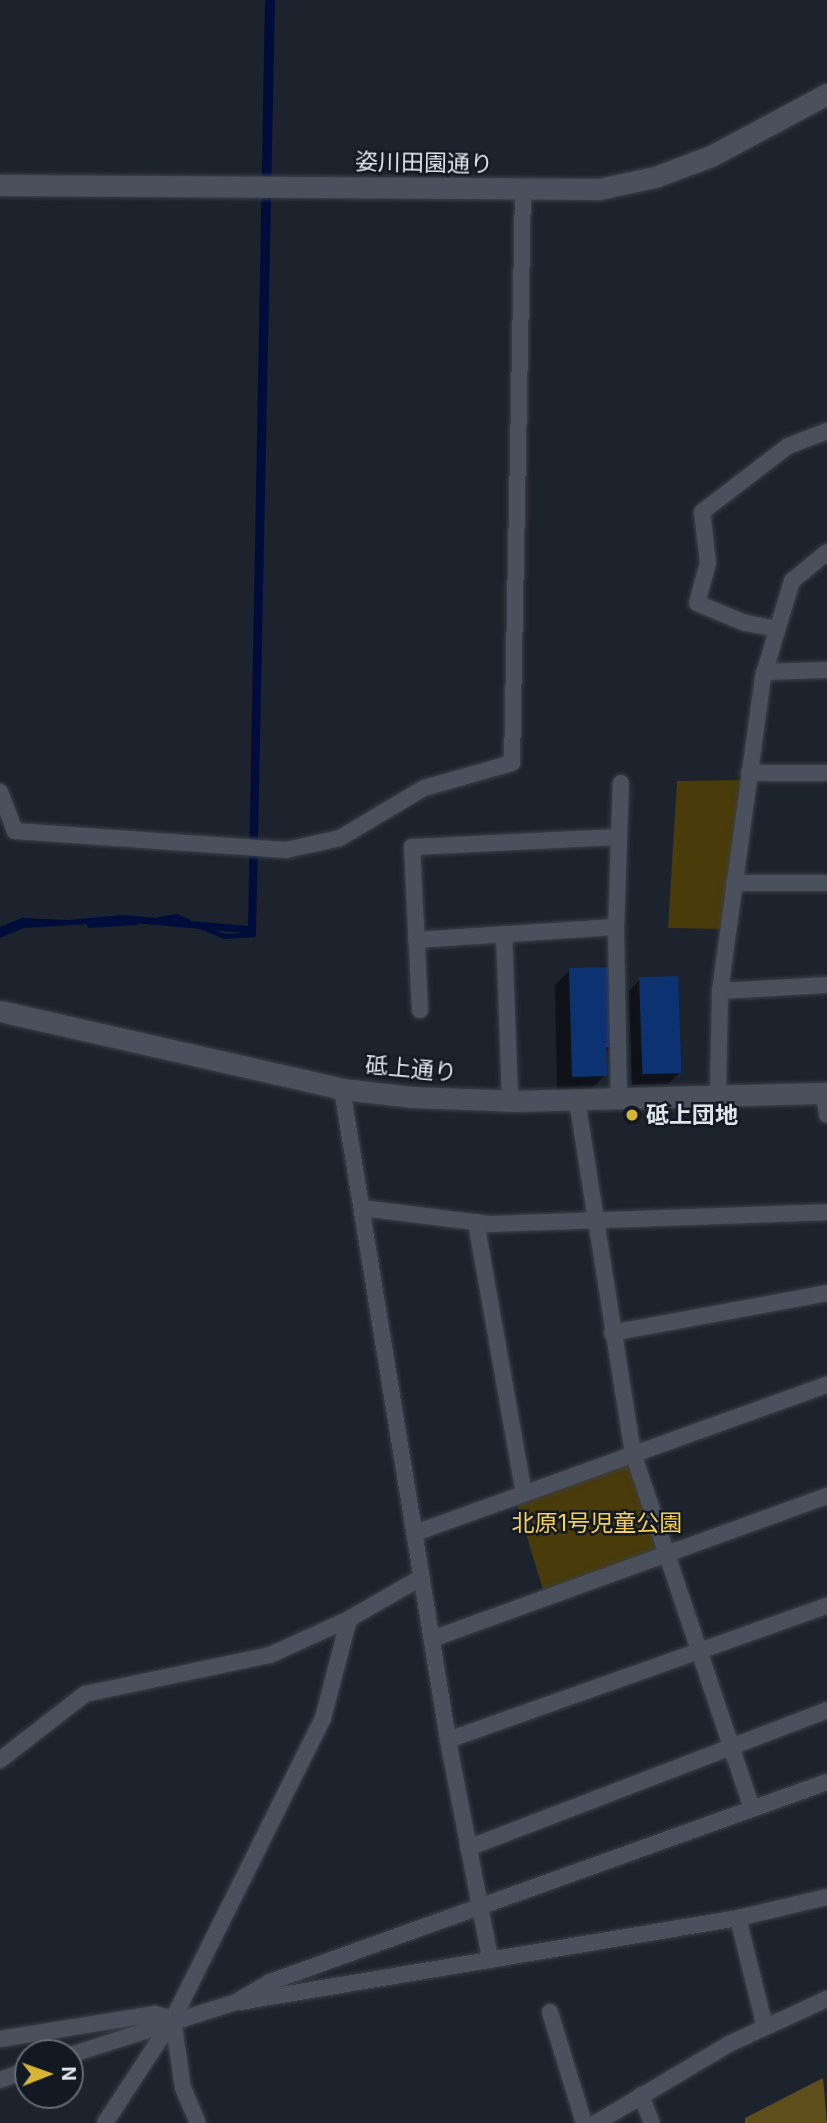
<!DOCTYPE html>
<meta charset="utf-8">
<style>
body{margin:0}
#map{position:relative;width:827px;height:2123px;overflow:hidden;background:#1d232d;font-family:Inter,"Noto Sans JP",sans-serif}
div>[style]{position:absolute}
.green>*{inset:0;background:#493b0a;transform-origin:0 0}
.forest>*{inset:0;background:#5d4e1c}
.water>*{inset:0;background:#000d3b}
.shadow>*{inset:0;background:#0007}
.stream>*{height:5px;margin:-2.5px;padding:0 2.5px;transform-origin:2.5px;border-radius:2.5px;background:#000d3b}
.building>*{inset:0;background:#0d3271;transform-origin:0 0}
.roads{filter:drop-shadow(0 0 2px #3b4049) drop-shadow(0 0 2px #3b4049)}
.minor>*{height:16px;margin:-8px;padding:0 8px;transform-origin:8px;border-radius:8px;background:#4a515d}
.tertiary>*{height:21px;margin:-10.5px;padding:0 10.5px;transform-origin:10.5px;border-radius:10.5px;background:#4a515d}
.dots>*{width:19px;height:19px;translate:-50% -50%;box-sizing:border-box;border:4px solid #131923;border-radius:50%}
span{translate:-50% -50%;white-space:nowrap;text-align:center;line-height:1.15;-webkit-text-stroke:5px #131923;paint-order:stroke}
.street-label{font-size:23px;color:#e0e5ec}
.poi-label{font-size:23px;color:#e0e5ec;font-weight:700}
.left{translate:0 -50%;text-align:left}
.park-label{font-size:23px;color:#f7d154}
.north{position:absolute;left:14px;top:2039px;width:70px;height:70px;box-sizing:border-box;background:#131923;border:2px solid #656b73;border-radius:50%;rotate:89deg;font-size:19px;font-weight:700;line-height:28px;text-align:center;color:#e0e5ec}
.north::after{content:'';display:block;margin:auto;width:24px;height:32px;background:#d8b434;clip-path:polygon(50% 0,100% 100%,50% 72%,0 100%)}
</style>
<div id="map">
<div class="green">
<div style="clip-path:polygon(748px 780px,728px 929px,668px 928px,677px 781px)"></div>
<div style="left:633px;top:1453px;width:108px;height:126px;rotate:73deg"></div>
</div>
<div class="forest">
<div style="clip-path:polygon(823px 2078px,827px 2123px,745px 2123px,745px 2118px)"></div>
</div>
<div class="water">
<div style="clip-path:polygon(265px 0,275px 0,256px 934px,123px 922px,24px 928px,0 938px,0 927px,22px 918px,68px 920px,122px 915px,248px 926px)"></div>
</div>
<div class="shadow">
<div style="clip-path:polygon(570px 970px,613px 1046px,604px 1054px,605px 1075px,590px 1090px,557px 1091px,555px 985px)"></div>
<div style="clip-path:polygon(640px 979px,679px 1073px,668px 1084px,632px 1085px,629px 991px)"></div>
</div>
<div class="stream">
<div style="left:159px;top:919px;width:17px;rotate:-10deg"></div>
<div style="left:176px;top:916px;width:12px;rotate:24deg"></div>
<div style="left:89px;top:925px;width:46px;rotate:-3.7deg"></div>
<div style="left:202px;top:927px;width:24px;rotate:22deg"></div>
<div style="left:224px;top:936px;width:29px;rotate:-4deg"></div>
<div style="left:253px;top:934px;width:7px;rotate:-90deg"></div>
</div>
<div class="building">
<div style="clip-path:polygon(612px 967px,614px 1047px,606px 1047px,607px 1076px,572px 1077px,569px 968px)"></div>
<div style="left:678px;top:976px;width:97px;height:39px;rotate:88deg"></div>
</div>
<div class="roads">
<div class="minor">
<div style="left:777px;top:629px;width:33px;rotate:-169deg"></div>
<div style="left:745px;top:623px;width:52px;rotate:-157.4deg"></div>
<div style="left:697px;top:603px;width:41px;rotate:-74.6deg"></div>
<div style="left:708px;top:563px;width:51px;rotate:-96.7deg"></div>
<div style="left:702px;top:512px;width:108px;rotate:-37.5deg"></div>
<div style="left:788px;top:446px;width:42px;rotate:-21deg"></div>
<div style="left:764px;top:672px;width:63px;rotate:-1.8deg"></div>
<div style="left:749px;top:773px;width:78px"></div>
<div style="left:0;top:792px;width:42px;rotate:69deg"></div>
<div style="left:15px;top:831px;width:272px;rotate:4deg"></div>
<div style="left:286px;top:850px;width:55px;rotate:-12.5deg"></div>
<div style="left:340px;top:838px;width:98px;rotate:-30.8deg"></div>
<div style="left:424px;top:788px;width:91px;rotate:-15.9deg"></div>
<div style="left:512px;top:763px;width:572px;rotate:-88.9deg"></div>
<div style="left:734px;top:883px;width:93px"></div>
<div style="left:504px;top:934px;width:167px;rotate:87.9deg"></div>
<div style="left:416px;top:940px;width:200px;rotate:-3.7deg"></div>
<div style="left:720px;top:991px;width:107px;rotate:-3.2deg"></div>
<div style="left:420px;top:1010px;width:163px;rotate:-92.8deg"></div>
<div style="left:412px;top:847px;width:207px;rotate:-2.8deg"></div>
<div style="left:342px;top:1089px;width:660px;rotate:80.75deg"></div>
<div style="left:448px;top:1740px;width:222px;rotate:79.1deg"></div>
<div style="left:824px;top:1093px;width:22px;rotate:82deg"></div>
<div style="left:718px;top:1096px;width:105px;rotate:-88.9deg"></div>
<div style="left:720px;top:991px;width:317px;rotate:-82.2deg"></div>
<div style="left:763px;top:677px;width:100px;rotate:-73.2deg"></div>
<div style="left:792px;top:581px;width:45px;rotate:-39.6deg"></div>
<div style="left:619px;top:1099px;width:169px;rotate:-91deg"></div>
<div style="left:616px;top:930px;width:147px;rotate:-88.1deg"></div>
<div style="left:577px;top:1100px;width:357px;rotate:81deg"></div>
<div style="left:633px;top:1453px;width:375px;rotate:71.5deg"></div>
<div style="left:362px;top:1208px;width:130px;rotate:7.1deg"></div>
<div style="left:491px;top:1224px;width:336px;rotate:-2deg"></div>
<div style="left:476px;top:1222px;width:276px;rotate:80deg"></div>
<div style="left:612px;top:1333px;width:219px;rotate:-10.5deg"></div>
<div style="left:415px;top:1533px;width:438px;rotate:-19.8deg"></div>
<div style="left:432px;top:1639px;width:420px;rotate:-19.9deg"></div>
<div style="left:448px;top:1740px;width:402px;rotate:-19.5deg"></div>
<div style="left:0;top:1760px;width:108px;rotate:-37.8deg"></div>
<div style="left:85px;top:1694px;width:189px;rotate:-11.9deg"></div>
<div style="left:270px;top:1655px;width:87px;rotate:-24.5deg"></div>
<div style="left:349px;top:1619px;width:84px;rotate:-29.9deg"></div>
<div style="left:468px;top:1848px;width:385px;rotate:-21deg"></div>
<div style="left:738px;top:1918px;width:112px;rotate:76.1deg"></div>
<div style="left:240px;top:2002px;width:505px;rotate:-9.57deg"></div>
<div style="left:738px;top:1918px;width:91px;rotate:-13.3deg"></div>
<div style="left:550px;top:2012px;width:116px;rotate:73deg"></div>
<div style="left:173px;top:2019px;width:70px;rotate:81.8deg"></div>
<div style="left:183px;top:2088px;width:38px;rotate:67deg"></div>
<div style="left:0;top:2039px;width:157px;rotate:-9.2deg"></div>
<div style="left:155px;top:2014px;width:19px;rotate:16deg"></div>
<div style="left:70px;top:2055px;width:174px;rotate:-17.7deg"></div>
<div style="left:236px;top:2002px;width:39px;rotate:-30deg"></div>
<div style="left:270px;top:1982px;width:592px;rotate:-19.75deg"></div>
<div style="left:0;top:2080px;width:30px;rotate:-20deg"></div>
<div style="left:641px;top:2095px;width:30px;rotate:69deg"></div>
<div style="left:105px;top:2123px;width:124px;rotate:-56.8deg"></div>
<div style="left:173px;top:2019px;width:336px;rotate:-63.5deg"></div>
<div style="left:323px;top:1718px;width:102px;rotate:-75.3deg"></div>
<div style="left:596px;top:2123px;width:155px;rotate:-30.7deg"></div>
<div style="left:729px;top:2044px;width:108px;rotate:-24.7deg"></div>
</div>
<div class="tertiary">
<div style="left:0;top:185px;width:599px;rotate:0.38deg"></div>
<div style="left:599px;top:189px;width:57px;rotate:-12.1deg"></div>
<div style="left:655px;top:177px;width:60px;rotate:-20.6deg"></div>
<div style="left:711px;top:156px;width:132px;rotate:-28.1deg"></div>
<div style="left:0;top:1011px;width:351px;rotate:12.8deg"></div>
<div style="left:342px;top:1089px;width:70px;rotate:6.5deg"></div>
<div style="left:412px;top:1097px;width:103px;rotate:2.2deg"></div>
<div style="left:515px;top:1101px;width:312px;rotate:-1.5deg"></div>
</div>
</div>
<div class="dots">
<div style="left:632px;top:1115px;background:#d8b434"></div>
</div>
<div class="street-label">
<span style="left:424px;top:163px;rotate:1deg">姿川田園通り</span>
<span style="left:411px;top:1069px;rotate:5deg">砥上通り</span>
</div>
<div class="poi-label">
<span class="left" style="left:646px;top:1115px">砥上団地</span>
</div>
<div class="park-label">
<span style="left:597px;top:1523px">北原1号児童公園</span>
</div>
<div class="north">N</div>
</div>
